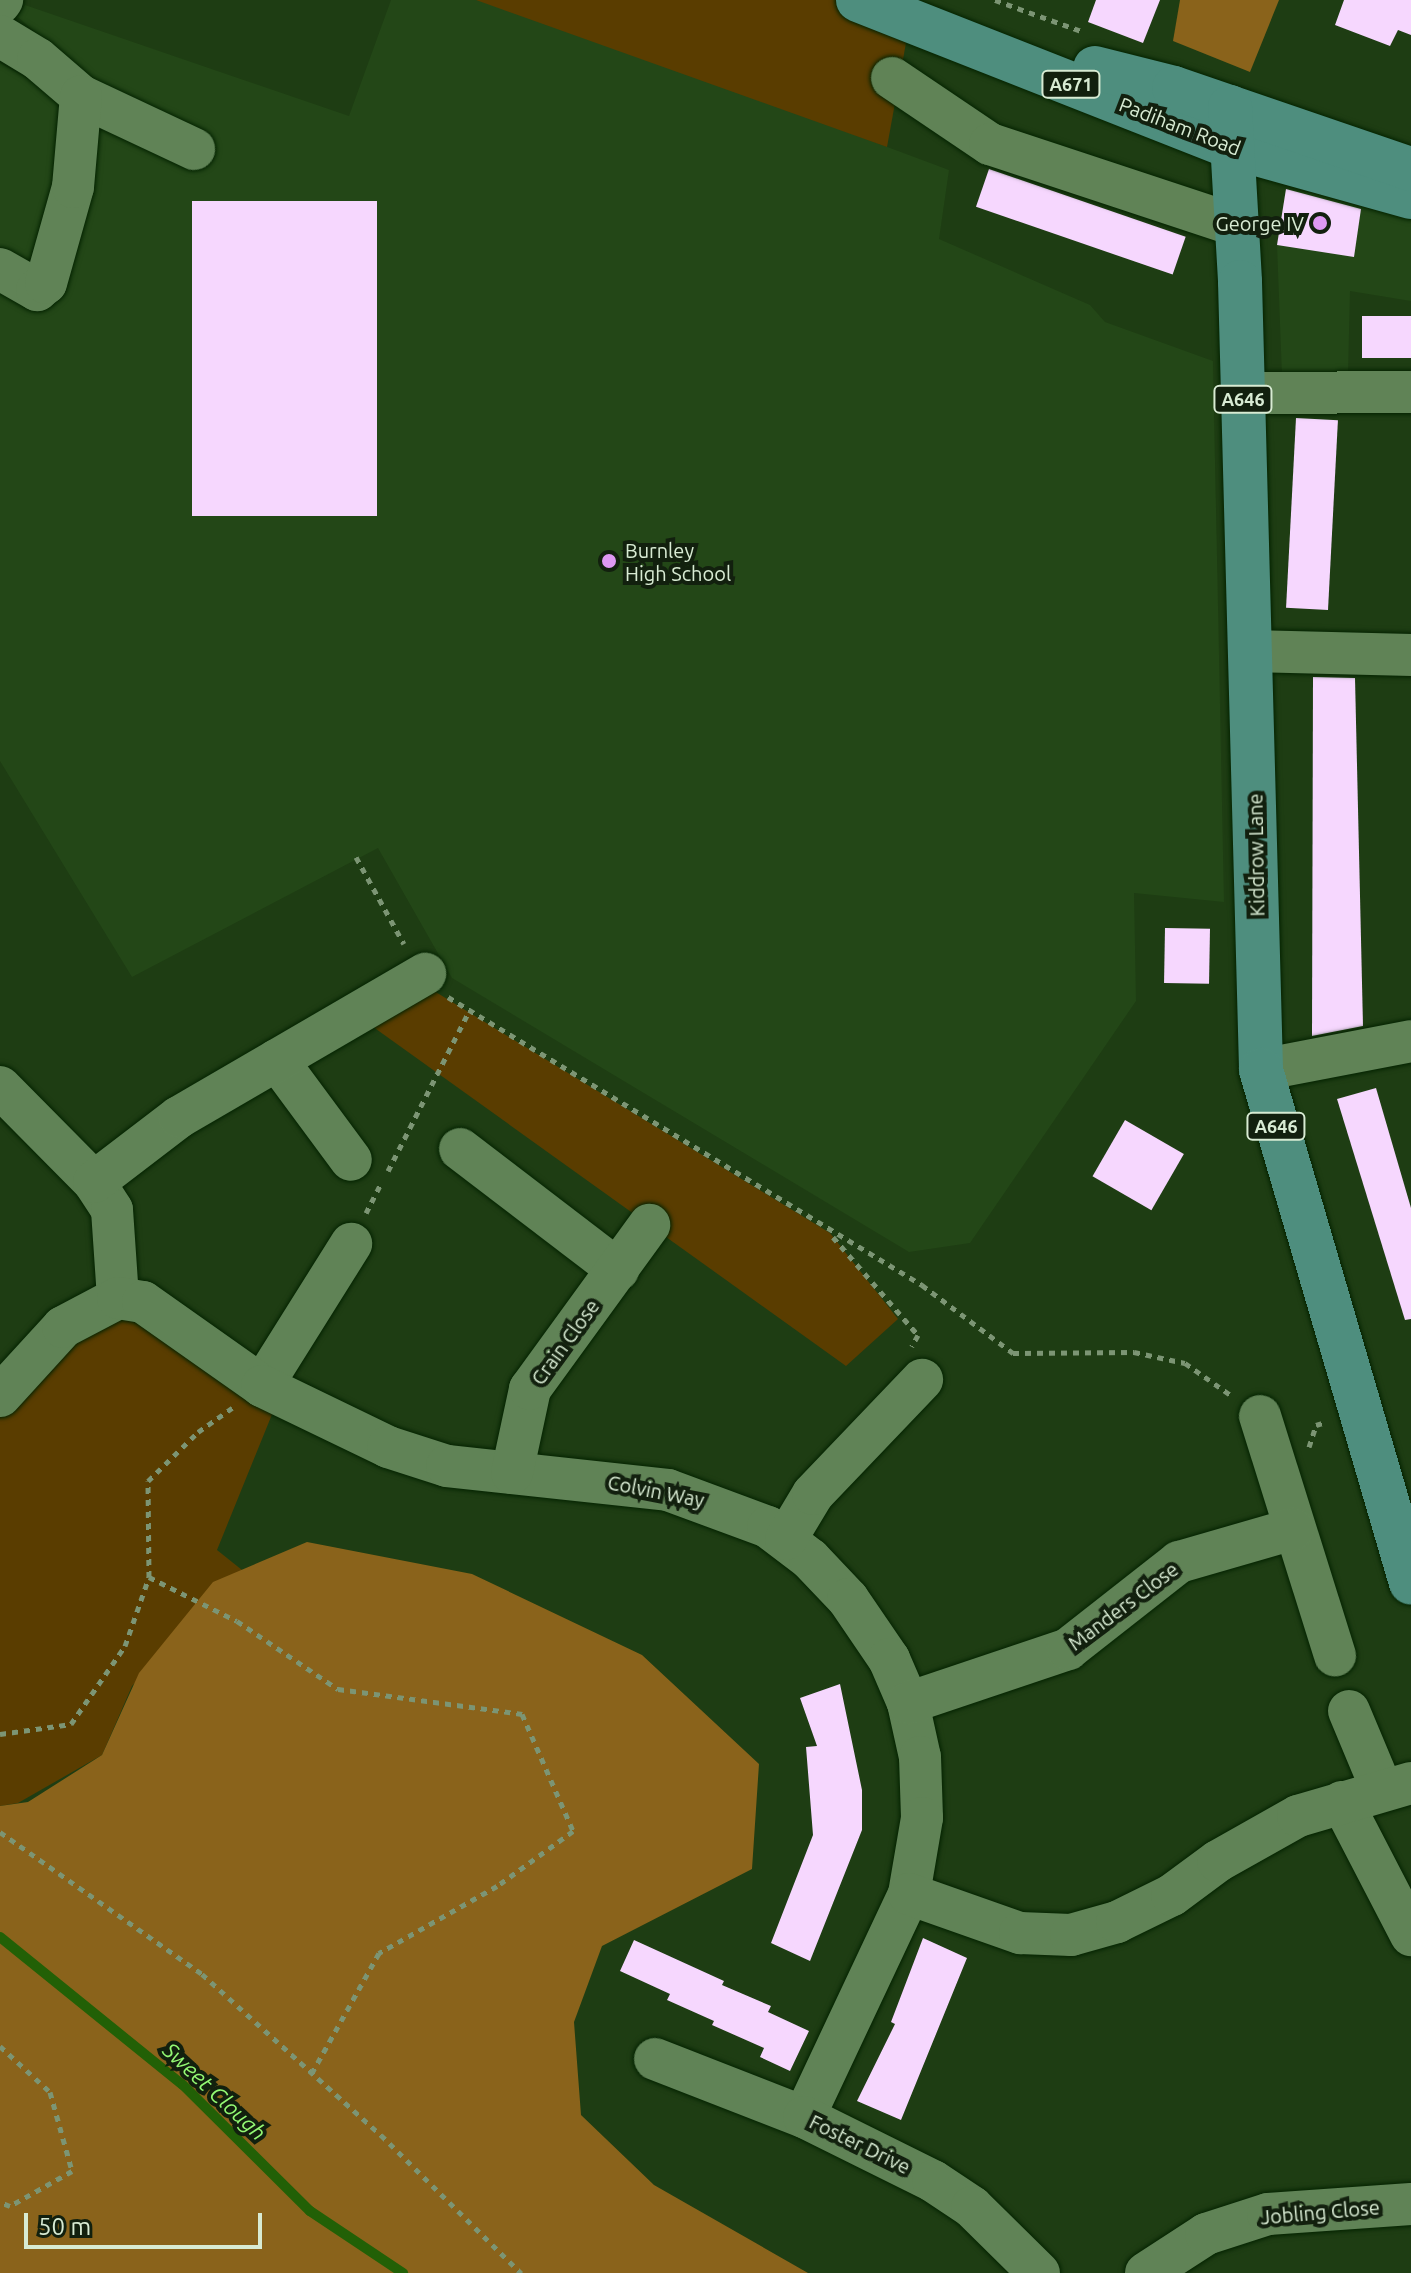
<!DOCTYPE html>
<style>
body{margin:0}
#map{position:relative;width:1411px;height:2273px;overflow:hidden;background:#1e3d13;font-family:Ubuntu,sans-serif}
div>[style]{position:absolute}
.built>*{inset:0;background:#234717}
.green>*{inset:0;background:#5a3d00}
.forest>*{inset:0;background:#8a631b}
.stream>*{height:10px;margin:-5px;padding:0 5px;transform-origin:5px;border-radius:5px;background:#226006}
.building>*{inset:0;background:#f6d7fe;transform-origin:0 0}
.path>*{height:5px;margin-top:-2.5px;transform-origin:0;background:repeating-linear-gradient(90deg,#7c9574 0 6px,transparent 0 12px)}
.roads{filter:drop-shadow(0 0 2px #042300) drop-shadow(0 0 2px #042300)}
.minor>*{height:42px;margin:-21px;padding:0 21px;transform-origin:21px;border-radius:21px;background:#608356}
.major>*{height:44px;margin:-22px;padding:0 22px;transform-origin:22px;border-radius:22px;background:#4e8e7e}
.dots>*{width:22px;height:22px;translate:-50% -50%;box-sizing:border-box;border:4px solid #12200e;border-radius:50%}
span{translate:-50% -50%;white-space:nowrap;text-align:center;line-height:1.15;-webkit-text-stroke:8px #12200e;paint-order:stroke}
.shield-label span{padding:2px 6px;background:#12200e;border:2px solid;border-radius:6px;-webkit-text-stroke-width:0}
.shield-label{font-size:18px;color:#d8ebd3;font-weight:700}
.street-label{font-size:20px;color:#d8ebd3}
.poi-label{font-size:20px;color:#d8ebd3}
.right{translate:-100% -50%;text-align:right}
.left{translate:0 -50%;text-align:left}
.water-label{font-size:22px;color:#93f873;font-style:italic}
.scale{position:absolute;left:24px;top:2213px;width:238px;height:36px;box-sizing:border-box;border:4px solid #d8ebd3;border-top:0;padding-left:10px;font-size:24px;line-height:28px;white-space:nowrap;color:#d8ebd3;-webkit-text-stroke:6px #12200e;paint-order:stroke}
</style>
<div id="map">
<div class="built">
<div style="clip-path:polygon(391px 0,494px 0,949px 170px,939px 239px,1090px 305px,1105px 322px,1213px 361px,1224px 902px,1134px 893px,1136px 1001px,970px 1243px,909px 1252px,452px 978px,378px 848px,132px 977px,0 761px,0 63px,28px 79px,46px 42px,18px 17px,25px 5px,349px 116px)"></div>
<div style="clip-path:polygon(1286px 189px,1380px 204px,1411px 220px,1411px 301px,1350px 291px,1348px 375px,1282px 376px,1277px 245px)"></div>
</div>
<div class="green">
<div style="clip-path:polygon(476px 0,858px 0,910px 21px,887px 147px)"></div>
<div style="clip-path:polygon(421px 983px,830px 1233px,898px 1319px,846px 1366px,369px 1024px)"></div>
<div style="clip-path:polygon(118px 1298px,275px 1407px,217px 1550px,242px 1570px,132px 1686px,102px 1755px,18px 1803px,0 1806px,0 1398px)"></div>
</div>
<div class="forest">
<div style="clip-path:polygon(1180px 0,1279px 0,1250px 72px,1173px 41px)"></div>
<div style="clip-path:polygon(307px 1542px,472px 1574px,642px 1655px,759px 1764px,752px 1869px,602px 1946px,574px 2022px,581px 2115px,654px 2185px,808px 2273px,0 2273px,0 1806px,28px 1802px,102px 1755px,139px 1673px,213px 1582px)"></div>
</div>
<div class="stream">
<div style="left:0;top:1937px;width:235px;rotate:39deg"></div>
<div style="left:183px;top:2085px;width:179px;rotate:44.8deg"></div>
<div style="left:310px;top:2211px;width:112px;rotate:33.7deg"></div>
</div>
<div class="building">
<div style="clip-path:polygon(1096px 0,1160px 0,1143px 43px,1088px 22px)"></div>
<div style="clip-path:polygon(1344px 0,1411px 0,1411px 35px,1398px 30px,1390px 46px,1335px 25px)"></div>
<div style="left:989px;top:169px;width:208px;height:40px;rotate:19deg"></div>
<div style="clip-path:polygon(1286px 189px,1361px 209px,1354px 257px,1277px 245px)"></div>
<div style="left:192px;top:201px;width:185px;height:315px"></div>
<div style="left:1411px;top:316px;width:42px;height:49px;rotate:90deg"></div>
<div style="left:1296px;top:418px;width:42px;height:190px;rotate:3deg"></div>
<div style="clip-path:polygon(1313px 677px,1355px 678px,1363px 1026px,1312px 1036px)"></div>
<div style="left:1165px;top:928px;width:45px;height:55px;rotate:1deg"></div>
<div style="clip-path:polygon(1376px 1088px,1411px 1208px,1411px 1319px,1405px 1320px,1337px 1099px)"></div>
<div style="left:1125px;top:1120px;width:68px;height:65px;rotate:30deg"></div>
<div style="clip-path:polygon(840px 1684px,862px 1790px,862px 1830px,810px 1961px,771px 1943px,813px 1835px,806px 1747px,817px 1746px,800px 1698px)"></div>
<div style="clip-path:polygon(923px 1938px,967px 1958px,901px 2120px,857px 2101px,895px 2024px,891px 2022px)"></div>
<div style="clip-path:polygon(634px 1940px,724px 1981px,722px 1985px,771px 2006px,768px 2012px,809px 2031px,790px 2071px,760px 2057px,764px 2048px,712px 2025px,714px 2021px,667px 2000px,670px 1994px,620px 1971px)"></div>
</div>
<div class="path">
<div style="left:995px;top:0;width:95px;rotate:19.8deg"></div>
<div style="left:356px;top:857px;width:99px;rotate:61.1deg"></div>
<div style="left:448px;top:997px;width:555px;rotate:31.28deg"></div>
<div style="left:922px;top:1285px;width:114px;rotate:36.8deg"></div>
<div style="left:1013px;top:1353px;width:121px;rotate:-0.5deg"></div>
<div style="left:1134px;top:1352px;width:52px;rotate:12.2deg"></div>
<div style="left:1185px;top:1363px;width:57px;rotate:35.1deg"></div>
<div style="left:388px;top:1171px;width:179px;rotate:-63.1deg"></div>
<div style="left:366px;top:1213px;width:34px;rotate:-63deg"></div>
<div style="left:833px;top:1237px;width:130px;rotate:49.1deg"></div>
<div style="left:918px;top:1335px;width:13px;rotate:119deg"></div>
<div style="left:1309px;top:1447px;width:23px;rotate:-72deg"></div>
<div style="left:1316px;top:1425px;width:10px;rotate:-17deg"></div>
<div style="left:149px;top:1577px;width:98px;rotate:26.6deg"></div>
<div style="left:237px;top:1621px;width:122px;rotate:34deg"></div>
<div style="left:338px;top:1689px;width:186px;rotate:7.7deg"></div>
<div style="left:522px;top:1714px;width:128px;rotate:66.4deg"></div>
<div style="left:573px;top:1831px;width:94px;rotate:144.1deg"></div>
<div style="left:497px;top:1886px;width:136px;rotate:150.4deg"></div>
<div style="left:379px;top:1953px;width:137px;rotate:119.2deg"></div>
<div style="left:0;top:1734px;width:72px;rotate:-8deg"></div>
<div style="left:71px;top:1724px;width:95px;rotate:-55.3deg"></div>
<div style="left:125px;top:1646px;width:73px;rotate:-70.8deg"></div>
<div style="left:149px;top:1577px;width:96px;rotate:-90.6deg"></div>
<div style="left:148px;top:1481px;width:70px;rotate:-44.4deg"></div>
<div style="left:198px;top:1432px;width:42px;rotate:-35.2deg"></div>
<div style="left:0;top:1832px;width:247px;rotate:35.1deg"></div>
<div style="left:202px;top:1974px;width:241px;rotate:42deg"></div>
<div style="left:381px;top:2135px;width:197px;rotate:44.6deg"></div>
<div style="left:0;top:2046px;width:68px;rotate:42.6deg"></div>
<div style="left:50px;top:2092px;width:82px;rotate:74.4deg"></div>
<div style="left:72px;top:2171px;width:71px;rotate:150.6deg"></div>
<div style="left:10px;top:2206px;width:11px;rotate:-158deg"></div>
</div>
<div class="roads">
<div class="minor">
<div style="left:0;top:3px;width:4px;rotate:-56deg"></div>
<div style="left:0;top:36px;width:44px;rotate:31.2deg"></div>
<div style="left:38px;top:59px;width:57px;rotate:40.7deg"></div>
<div style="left:81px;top:96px;width:125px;rotate:25.1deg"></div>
<div style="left:892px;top:78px;width:118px;rotate:34deg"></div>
<div style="left:990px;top:144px;width:258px;rotate:18.3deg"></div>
<div style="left:0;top:269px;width:43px;rotate:29.6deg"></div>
<div style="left:37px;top:290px;width:11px;rotate:-38deg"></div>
<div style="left:46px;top:283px;width:100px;rotate:-74.3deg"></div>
<div style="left:73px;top:187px;width:91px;rotate:-85deg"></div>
<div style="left:1243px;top:393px;width:168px;rotate:-0.3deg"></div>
<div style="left:1251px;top:651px;width:160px;rotate:1.4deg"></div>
<div style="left:277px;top:1060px;width:124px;rotate:53.5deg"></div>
<div style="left:1261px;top:1070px;width:153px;rotate:-10.9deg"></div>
<div style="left:0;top:1087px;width:134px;rotate:45.3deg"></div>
<div style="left:94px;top:1182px;width:33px;rotate:57deg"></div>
<div style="left:112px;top:1210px;width:88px;rotate:86.1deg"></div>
<div style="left:460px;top:1149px;width:199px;rotate:37.4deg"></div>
<div style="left:94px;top:1182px;width:107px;rotate:-37.4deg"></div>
<div style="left:179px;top:1117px;width:285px;rotate:-30.2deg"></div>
<div style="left:262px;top:1386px;width:168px;rotate:-57.9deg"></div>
<div style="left:0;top:1396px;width:93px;rotate:-47.6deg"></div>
<div style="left:63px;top:1327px;width:62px;rotate:-27.8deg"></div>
<div style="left:118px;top:1298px;width:25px;rotate:9deg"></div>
<div style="left:143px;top:1302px;width:146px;rotate:35.2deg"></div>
<div style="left:262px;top:1386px;width:140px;rotate:25.8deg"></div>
<div style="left:388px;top:1447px;width:62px;rotate:17.9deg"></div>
<div style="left:447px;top:1466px;width:222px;rotate:6.2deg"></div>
<div style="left:668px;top:1490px;width:107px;rotate:20.3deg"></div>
<div style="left:768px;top:1527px;width:53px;rotate:37.3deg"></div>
<div style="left:810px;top:1559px;width:55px;rotate:46.5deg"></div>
<div style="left:848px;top:1599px;width:73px;rotate:55.7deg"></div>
<div style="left:889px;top:1659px;width:48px;rotate:66.6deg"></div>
<div style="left:908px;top:1703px;width:55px;rotate:77.5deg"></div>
<div style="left:920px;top:1757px;width:61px;rotate:88.1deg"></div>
<div style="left:922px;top:1818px;width:77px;rotate:99.7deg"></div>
<div style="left:909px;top:1894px;width:246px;rotate:115.2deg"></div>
<div style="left:1260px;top:1416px;width:251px;rotate:72.6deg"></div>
<div style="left:512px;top:1473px;width:86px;rotate:-77.9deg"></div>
<div style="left:530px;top:1389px;width:203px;rotate:-54deg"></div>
<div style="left:786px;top:1539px;width:52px;rotate:-59deg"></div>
<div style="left:813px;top:1494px;width:158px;rotate:-46.3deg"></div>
<div style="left:908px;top:1703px;width:169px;rotate:-18.6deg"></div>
<div style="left:1068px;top:1649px;width:141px;rotate:-38.1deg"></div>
<div style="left:1179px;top:1562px;width:119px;rotate:-16.1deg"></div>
<div style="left:1349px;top:1711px;width:86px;rotate:67.3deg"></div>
<div style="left:1342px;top:1802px;width:150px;rotate:62.6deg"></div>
<div style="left:909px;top:1894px;width:118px;rotate:19.4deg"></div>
<div style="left:1020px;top:1933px;width:51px;rotate:2.2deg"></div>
<div style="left:1071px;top:1935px;width:48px;rotate:-15.8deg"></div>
<div style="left:1117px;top:1922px;width:61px;rotate:-26.1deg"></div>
<div style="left:1172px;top:1895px;width:57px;rotate:-36.5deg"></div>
<div style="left:1218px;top:1861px;width:92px;rotate:-29.4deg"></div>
<div style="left:1298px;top:1816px;width:118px;rotate:-16.3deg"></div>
<div style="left:655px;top:2059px;width:160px;rotate:21.3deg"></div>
<div style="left:804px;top:2117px;width:144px;rotate:26.4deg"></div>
<div style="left:933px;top:2181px;width:47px;rotate:33.7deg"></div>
<div style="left:972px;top:2207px;width:94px;rotate:44.6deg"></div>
<div style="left:1146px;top:2273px;width:72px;rotate:-33deg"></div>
<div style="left:1206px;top:2234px;width:65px;rotate:-17.9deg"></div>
<div style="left:1268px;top:2214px;width:143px;rotate:-4deg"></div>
</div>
<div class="major">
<div style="left:858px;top:0;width:402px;rotate:21.5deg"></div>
<div style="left:1232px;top:147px;width:186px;rotate:15.6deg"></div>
<div style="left:1095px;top:68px;width:81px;rotate:14.2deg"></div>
<div style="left:1174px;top:88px;width:250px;rotate:18.9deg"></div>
<div style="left:1230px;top:107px;width:175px;rotate:86.7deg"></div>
<div style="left:1240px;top:282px;width:788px;rotate:88.47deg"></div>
<div style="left:1261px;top:1070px;width:534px;rotate:73.7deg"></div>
</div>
</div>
<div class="dots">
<div style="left:1320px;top:223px;background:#de98f2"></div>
<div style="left:609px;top:561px;background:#de98f2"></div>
</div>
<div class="shield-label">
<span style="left:1071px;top:84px">A671</span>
<span style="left:1243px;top:399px">A646</span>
<span style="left:1276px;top:1126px">A646</span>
</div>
<div class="street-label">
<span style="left:1180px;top:126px;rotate:21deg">Padiham Road</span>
<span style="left:1256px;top:855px;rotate:-91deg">Kiddrow Lane</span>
<span style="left:565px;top:1342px;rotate:-54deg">Crain Close</span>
<span style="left:656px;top:1491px;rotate:11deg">Colvin Way</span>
<span style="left:1123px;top:1606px;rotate:-37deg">Manders Close</span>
<span style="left:860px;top:2144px;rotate:26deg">Foster Drive</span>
<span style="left:1320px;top:2212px;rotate:-5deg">Jobling Close</span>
</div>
<div class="poi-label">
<span class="right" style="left:1304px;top:223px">George IV</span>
<span class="left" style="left:625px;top:562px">Burnley<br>High School</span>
</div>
<div class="water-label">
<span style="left:215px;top:2091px;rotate:43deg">Sweet Clough</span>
</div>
<div class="scale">50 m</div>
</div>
